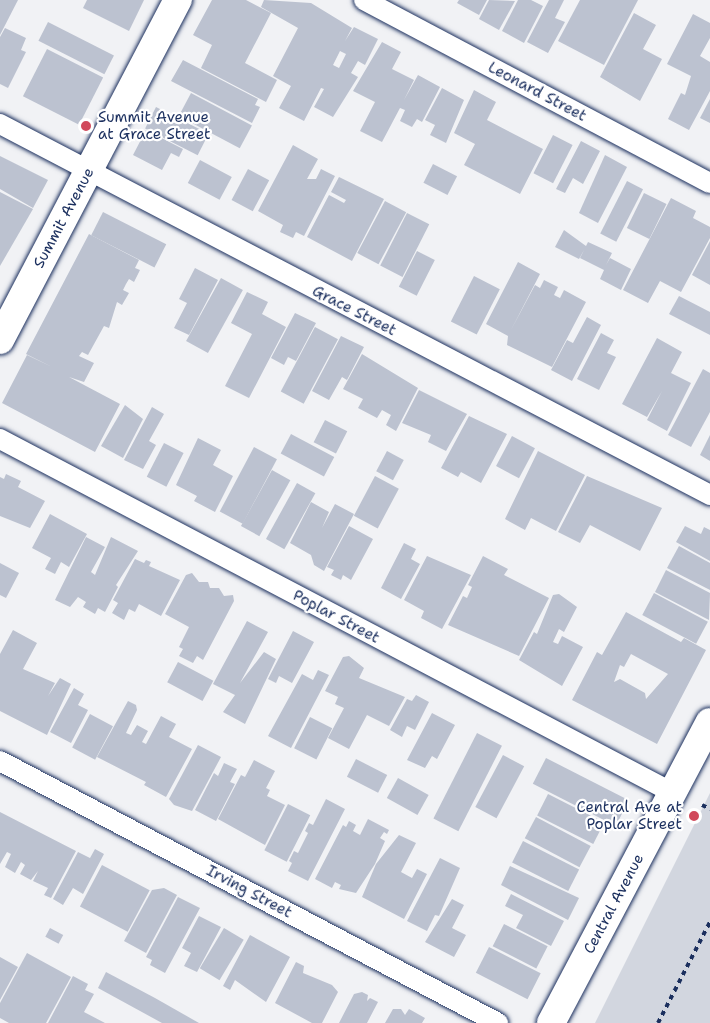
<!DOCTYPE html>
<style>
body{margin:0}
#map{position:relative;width:710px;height:1023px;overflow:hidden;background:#f1f2f5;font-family:"Shantell Sans",sans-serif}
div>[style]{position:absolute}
.green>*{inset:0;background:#d2d6df}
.building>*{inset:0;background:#bcc2d0;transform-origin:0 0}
.path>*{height:4px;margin-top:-2px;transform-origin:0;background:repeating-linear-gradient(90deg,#1b2f5e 0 4.5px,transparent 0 9px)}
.roads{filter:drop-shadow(0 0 2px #1b2f5e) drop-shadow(0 0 2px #1b2f5e)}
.street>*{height:20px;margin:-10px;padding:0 10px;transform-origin:10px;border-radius:10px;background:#fff}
.secondary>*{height:28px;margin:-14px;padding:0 14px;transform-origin:14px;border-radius:14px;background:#fff}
.dots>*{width:16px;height:16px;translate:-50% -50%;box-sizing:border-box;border:3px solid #fff;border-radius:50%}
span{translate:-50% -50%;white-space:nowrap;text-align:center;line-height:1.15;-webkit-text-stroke:4.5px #fff;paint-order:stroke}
.street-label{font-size:15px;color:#1b2f5e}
.poi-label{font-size:15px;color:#1b2f5e}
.left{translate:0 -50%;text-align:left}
.right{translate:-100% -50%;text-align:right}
</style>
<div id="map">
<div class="green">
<div style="clip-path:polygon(710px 793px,710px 1023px,595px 1023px)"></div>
</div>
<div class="building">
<div style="clip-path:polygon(0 0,18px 0,0 35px)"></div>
<div style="clip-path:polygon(87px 0,144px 0,129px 31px,83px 8px)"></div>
<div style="clip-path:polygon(212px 0,246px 0,271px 13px,245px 63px,277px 80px,266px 102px,201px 68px,212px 45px,193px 35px)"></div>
<div style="clip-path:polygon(evenodd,264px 0,311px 3px,352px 28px,345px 41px,354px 27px,378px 39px,365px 65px,358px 61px,351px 73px,358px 77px,333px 117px,314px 107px,324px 89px,321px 88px,304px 121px,279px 108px,291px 86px,273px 76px,298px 28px,261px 7px,264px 0,340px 51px,346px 54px,339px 68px,333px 65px,340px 51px)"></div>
<div style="clip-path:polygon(459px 0,487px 0,479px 15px,457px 3px)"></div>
<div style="clip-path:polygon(489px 0,515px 1px,499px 30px,479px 19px)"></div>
<div style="clip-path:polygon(518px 0,531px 0,543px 6px,524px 43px,502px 31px)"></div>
<div style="clip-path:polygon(549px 0,564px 0,555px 18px,565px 22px,548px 53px,527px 42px)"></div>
<div style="clip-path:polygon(580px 0,638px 0,604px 65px,558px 41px)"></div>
<div style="clip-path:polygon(634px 13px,656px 25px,643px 49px,662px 59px,640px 101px,600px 77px)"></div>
<div style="clip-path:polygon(693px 14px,710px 23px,710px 38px,700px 56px,710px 62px,710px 91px,689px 130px,668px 119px,681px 93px,685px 95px,691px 76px,667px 64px)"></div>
<div style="left:48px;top:22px;width:74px;height:21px;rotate:27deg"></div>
<div style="clip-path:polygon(5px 28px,26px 38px,21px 50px,26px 52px,8px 88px,0 84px,0 37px)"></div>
<div style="clip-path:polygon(382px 42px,401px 52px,392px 69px,414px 80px,404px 100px,418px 75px,440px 87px,422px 122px,417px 119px,412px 127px,400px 121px,405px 110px,400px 108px,382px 142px,360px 131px,375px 102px,353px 91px)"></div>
<div style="left:47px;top:49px;width:63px;height:53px;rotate:27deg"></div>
<div style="clip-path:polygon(183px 60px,258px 99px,255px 105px,260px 107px,252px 123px,171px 81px)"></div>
<div style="clip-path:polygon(442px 88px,464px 100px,446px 143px,430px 135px,435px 125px,425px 120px)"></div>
<div style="clip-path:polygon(474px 90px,496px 102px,487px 120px,543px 149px,520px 194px,464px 165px,475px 144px,454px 133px)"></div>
<div style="left:191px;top:93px;width:69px;height:26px;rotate:28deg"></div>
<div style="clip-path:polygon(710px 99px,710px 123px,700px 118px)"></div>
<div style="left:156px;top:107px;width:59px;height:24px;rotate:27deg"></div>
<div style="clip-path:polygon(146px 130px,183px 149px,179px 157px,171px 153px,162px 170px,133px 155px)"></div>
<div style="left:553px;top:135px;width:22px;height:43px;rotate:27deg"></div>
<div style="clip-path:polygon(581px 141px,600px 151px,583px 184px,573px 178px,565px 193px,556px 189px)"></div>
<div style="clip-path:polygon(293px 145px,318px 159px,307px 179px,316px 179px,321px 169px,335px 176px,304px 236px,296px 232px,293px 238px,280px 232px,283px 225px,258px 211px)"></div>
<div style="clip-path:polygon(605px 155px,627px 167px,598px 223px,579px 213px)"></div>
<div style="clip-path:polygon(0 156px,48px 180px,33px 208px,0 189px)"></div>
<div style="left:200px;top:160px;width:36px;height:26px;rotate:28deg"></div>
<div style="left:433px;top:164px;width:27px;height:21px;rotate:27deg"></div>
<div style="left:248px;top:169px;width:24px;height:35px;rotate:28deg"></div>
<div style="clip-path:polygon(339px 177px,384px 199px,352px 261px,307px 237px,329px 195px,344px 203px,346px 200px,331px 192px)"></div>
<div style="left:627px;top:181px;width:18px;height:59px;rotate:27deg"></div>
<div style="clip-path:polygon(0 192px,33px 209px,0 266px)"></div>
<div style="left:644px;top:193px;width:25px;height:39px;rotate:26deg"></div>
<div style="clip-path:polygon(671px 198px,696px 211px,693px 218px,710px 227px,710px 238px,681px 292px,660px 281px,648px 303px,623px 290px)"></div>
<div style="left:385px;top:201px;width:24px;height:59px;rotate:28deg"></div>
<div style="left:103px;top:212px;width:71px;height:26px;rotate:27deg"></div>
<div style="left:407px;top:213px;width:25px;height:59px;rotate:27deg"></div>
<div style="clip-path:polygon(564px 230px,586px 246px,588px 242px,612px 253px,606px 265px,610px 258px,631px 269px,621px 290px,600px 279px,604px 270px,580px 258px,584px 250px,579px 259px,555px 247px)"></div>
<div style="clip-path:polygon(89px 234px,139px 260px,135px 268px,140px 270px,134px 282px,129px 279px,126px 284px,123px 290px,129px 293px,122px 305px,117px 302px,109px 328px,104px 326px,88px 355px,82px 352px,79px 356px,94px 363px,84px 382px,69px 377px,120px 404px,95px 452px,2px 403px,27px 355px,52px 367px,26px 354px)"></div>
<div style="clip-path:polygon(710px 241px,710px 285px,692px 275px)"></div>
<div style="left:417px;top:251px;width:20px;height:40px;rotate:27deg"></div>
<div style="clip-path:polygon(518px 262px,540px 274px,511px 330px,535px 285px,540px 288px,544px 280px,558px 287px,554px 295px,560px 298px,564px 290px,586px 302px,552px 367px,507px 345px,508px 336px,486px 324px)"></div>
<div style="clip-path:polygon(195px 268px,218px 280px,189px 335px,174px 328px,187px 303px,179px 299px)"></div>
<div style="left:474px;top:276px;width:29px;height:51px;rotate:27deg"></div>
<div style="left:221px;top:278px;width:25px;height:72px;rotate:29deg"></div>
<div style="clip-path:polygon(247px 292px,268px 302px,262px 314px,286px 327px,249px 398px,225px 386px,252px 334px,231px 323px)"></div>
<div style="clip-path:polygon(679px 296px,710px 312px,710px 335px,669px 314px)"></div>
<div style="clip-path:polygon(295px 313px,316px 323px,296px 361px,288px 357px,284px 365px,271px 358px)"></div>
<div style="clip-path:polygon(587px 317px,601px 325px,572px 381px,551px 370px,567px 340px,573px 343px)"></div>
<div style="left:315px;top:327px;width:26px;height:73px;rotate:28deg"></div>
<div style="clip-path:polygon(601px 333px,614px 340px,607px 353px,616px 357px,599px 390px,577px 379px)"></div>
<div style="clip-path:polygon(341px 336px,364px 347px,347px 380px,342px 377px,329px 400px,312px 391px)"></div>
<div style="clip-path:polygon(657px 338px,682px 352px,671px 373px,691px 383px,667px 431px,647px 420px,662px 391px,647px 417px,622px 404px)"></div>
<div style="clip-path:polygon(362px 354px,418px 388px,396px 431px,386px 425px,391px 415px,382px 410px,377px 418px,358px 408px,363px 399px,343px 389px)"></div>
<div style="clip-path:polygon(703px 369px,710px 373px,710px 412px,691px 447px,668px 435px)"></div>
<div style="clip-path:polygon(419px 390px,467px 414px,446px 451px,428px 442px,431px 435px,402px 423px)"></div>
<div style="clip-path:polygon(125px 405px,143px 419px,123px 458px,101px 446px)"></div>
<div style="clip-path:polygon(152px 407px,164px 414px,149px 441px,156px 445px,143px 469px,124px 460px)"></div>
<div style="clip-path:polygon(469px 416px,507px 434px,481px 483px,461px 472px,458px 477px,441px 468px)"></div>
<div style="left:325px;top:420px;width:25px;height:25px;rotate:27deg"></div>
<div style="left:291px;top:434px;width:49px;height:22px;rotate:28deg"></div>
<div style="clip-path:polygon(710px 435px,710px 461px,700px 455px)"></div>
<div style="left:512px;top:436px;width:26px;height:34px;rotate:28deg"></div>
<div style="clip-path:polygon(198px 438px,221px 450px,213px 465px,233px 476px,215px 512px,194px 501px,197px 496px,176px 485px)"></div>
<div style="left:164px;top:443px;width:22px;height:38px;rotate:27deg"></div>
<div style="left:254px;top:447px;width:26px;height:73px;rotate:28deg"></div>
<div style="left:387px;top:451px;width:19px;height:23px;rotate:28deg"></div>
<div style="clip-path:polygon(538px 451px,585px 475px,556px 531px,531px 518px,525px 530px,505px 519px)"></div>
<div style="left:272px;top:470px;width:21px;height:64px;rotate:29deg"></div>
<div style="clip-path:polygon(6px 474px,21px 481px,18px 487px,45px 501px,30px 528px,0 516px,0 477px,4px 479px)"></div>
<div style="left:375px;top:476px;width:27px;height:45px;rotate:28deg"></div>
<div style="clip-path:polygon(587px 476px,662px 508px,640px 551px,590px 525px,580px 543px,558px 532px)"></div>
<div style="left:297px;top:483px;width:21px;height:64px;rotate:29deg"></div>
<div style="clip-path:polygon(311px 502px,329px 512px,322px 528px,335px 504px,354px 514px,324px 571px,314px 565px,311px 555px,290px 543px)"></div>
<div style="clip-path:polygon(50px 514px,87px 534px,69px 567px,61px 562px,55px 574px,45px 569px,51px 558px,32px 548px)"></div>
<div style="clip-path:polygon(349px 526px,373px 539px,351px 580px,343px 575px,341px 580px,331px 575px,334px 570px,327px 567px)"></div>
<div style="clip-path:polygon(685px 526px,701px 534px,704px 527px,710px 530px,710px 561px,676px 542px)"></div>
<div style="clip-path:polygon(86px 537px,105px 547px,91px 572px,95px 575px,111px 537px,138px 551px,116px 585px,118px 587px,105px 612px,98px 608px,95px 614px,83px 607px,86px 602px,78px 597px,70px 607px,55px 600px)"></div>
<div style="clip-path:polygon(404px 543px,416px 549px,411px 559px,420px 564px,401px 599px,381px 588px)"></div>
<div style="clip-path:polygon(679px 546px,710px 563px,710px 590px,667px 568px)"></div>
<div style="clip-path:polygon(427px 556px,471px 575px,442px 629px,421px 618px,424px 611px,404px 600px)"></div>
<div style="clip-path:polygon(483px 556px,508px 569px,504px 575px,549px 598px,519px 656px,448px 625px,463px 596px,467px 598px,472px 587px,468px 585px)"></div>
<div style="clip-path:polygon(135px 559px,144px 563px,146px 560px,151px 562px,149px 566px,180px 580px,161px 616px,139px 604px,135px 612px,129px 609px,124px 620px,112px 613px,118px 603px,113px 600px)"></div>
<div style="clip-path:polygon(0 563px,19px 573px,6px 598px,0 595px)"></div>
<div style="clip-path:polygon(666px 570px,710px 593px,709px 620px,655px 592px)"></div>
<div style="clip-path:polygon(192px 573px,199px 582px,208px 582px,210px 588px,219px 588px,224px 596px,233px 595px,234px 601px,203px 660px,197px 656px,193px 663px,179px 656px,183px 649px,179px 647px,189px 627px,165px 614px,186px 575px)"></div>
<div style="left:654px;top:593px;width:61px;height:25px;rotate:28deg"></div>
<div style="clip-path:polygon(559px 594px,577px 607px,564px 632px,559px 629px,553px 642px,558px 644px,562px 636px,583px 647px,562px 686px,519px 660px,534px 632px,537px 634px,553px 595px)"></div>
<div style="clip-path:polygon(evenodd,626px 612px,681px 642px,684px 638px,706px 650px,657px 744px,572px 700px,597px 652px,602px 655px,626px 612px,631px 654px,668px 674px,646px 699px,645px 693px,620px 679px,614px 682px,620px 665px,624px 667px,631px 654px)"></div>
<div style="clip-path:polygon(247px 621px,268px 632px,240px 683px,264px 652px,276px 659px,245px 724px,223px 712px,235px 695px,213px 684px)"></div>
<div style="clip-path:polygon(13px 630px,37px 643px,23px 669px,55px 683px,48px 696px,60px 678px,71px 684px,47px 735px,0 711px,0 654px)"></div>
<div style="clip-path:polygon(293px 631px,314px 642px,292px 683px,279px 676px,276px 683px,268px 679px)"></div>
<div style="clip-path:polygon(349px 656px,364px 668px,359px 678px,405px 697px,389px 726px,367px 715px,349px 749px,328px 738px,344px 708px,335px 704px,338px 697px,325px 691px,343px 657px)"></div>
<div style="left:178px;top:662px;width:40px;height:23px;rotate:28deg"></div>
<div style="clip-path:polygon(318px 670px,329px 675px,291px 748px,268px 736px,302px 674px,313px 680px)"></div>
<div style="clip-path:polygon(74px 688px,84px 694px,78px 705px,88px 710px,71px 743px,50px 732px)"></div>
<div style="clip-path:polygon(416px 695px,429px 702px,415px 730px,407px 726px,402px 737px,390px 730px,407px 699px,412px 701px)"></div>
<div style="clip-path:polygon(128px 701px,136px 705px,137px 710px,126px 733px,131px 735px,137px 725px,148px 731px,142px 742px,146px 744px,161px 716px,176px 724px,169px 737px,192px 749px,166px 797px,144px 785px,146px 782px,97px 757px)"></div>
<div style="clip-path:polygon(432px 713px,455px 725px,437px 759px,432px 756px,425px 768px,407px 760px)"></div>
<div style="left:90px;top:714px;width:26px;height:38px;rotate:28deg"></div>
<div style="left:310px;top:717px;width:25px;height:35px;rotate:27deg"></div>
<div style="left:477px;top:733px;width:28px;height:96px;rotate:27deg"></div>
<div style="clip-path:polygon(198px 745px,221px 757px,192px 811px,174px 805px,169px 799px)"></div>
<div style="left:503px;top:755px;width:24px;height:59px;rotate:28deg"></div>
<div style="left:546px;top:758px;width:93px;height:29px;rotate:27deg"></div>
<div style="left:356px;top:759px;width:35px;height:20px;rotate:27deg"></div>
<div style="clip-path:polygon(254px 760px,275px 771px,266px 788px,270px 790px,267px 796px,285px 805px,265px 845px,218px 819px,241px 775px,245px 777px)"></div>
<div style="clip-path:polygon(224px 763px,237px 769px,230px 782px,235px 784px,216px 821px,195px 810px,214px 773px,218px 776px)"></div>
<div style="left:398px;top:778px;width:35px;height:23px;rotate:29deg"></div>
<div style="left:548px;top:794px;width:63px;height:24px;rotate:27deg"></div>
<div style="clip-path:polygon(326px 799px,345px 809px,308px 881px,288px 871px,292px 863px,289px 861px,294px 851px,298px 853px,308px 833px,305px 831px,309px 823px,313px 825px)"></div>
<div style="left:288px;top:804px;width:25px;height:52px;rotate:27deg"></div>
<div style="clip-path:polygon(0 812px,76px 851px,51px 898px,44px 895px,48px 888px,33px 881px,38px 871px,31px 880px,20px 874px,25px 865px,21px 862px,15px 873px,5px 867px,11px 854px,7px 852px,0 864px)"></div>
<div style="left:536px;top:817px;width:62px;height:24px;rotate:28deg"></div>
<div style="clip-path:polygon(368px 819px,389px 830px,387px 834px,384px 832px,380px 838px,385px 841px,375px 864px,356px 893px,339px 889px,341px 885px,335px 882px,332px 888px,315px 879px,343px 825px,346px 827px,349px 821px,356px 825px,353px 831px,360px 835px)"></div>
<div style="clip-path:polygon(399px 835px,416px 843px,401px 872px,412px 878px,417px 869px,427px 874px,404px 919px,362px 897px,376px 864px)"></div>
<div style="left:523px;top:841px;width:63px;height:24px;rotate:27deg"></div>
<div style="clip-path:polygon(95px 849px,104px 854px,83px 894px,73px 888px,63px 905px,53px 899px,78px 852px,90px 858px)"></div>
<div style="clip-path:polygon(440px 858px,460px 868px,439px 916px,435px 915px,427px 931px,407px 921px)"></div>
<div style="left:102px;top:865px;width:54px;height:47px;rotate:28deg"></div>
<div style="clip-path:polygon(510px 866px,579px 898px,568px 920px,501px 885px)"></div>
<div style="clip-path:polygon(164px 888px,177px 895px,146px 953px,124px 941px,152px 890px)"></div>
<div style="clip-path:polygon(511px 894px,564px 921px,551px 946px,516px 928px,523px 915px,505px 906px)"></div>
<div style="clip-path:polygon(178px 897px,200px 908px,165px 973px,150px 965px,152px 960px,146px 957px)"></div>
<div style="clip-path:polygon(452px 899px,464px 905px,452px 928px,466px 935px,454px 957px,425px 942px)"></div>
<div style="clip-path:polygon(199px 916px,221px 927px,197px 972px,184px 966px,191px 953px,182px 948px)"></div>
<div style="left:504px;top:924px;width:49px;height:25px;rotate:27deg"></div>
<div style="left:50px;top:928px;width:15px;height:10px;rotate:28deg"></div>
<div style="left:224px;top:928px;width:23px;height:47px;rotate:31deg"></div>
<div style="clip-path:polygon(250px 935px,290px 957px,266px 1002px,235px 980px,230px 990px,223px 986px)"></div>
<div style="left:489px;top:947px;width:58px;height:29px;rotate:27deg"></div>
<div style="clip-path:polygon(27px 953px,71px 977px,46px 1023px,9px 1023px,0 1018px,0 1003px)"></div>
<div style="clip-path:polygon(0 957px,18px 967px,0 1000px)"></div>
<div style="clip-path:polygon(296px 962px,304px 966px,303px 973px,332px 985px,338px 992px,322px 1023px,312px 1023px,275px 1003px)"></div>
<div style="clip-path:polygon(106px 972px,155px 998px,199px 1023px,162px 1023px,98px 988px)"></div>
<div style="clip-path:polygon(73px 976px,88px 984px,85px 990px,94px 994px,84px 1012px,105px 1023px,48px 1023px)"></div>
<div style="clip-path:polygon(362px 992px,368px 995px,367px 1001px,370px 998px,378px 1002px,367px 1023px,339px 1023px,354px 994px)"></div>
<div style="clip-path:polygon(393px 1009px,401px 1009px,405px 1015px,409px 1009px,425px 1018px,422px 1023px,385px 1023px)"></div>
</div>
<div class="path">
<div style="left:702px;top:805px;width:9px;rotate:27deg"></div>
<div style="left:658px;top:1023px;width:114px;rotate:-62.8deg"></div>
</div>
<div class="roads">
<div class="street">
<div style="left:364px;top:0;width:391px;rotate:27.9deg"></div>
<div style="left:0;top:124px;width:801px;rotate:27.59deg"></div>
<div style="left:0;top:439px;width:760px;rotate:27.74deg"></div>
<div style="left:0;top:761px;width:563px;rotate:27.75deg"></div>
</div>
<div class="secondary">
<div style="left:0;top:340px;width:384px;rotate:-62.4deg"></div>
<div style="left:551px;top:1023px;width:340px;rotate:-62.2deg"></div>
</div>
</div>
<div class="dots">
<div style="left:86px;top:126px;background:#d1495b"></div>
<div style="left:694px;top:816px;background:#d1495b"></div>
</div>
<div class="street-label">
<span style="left:537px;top:92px;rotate:28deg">Leonard Street</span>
<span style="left:64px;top:218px;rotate:-62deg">Summit Avenue</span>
<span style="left:354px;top:311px;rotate:27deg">Grace Street</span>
<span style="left:336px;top:617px;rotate:28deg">Poplar Street</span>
<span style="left:249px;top:892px;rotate:28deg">Irving Street</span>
<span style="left:614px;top:904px;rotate:-62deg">Central Avenue</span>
</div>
<div class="poi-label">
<span class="left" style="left:98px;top:126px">Summit Avenue<br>at Grace Street</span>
<span class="right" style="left:682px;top:816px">Central Ave at<br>Poplar Street</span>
</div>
</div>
